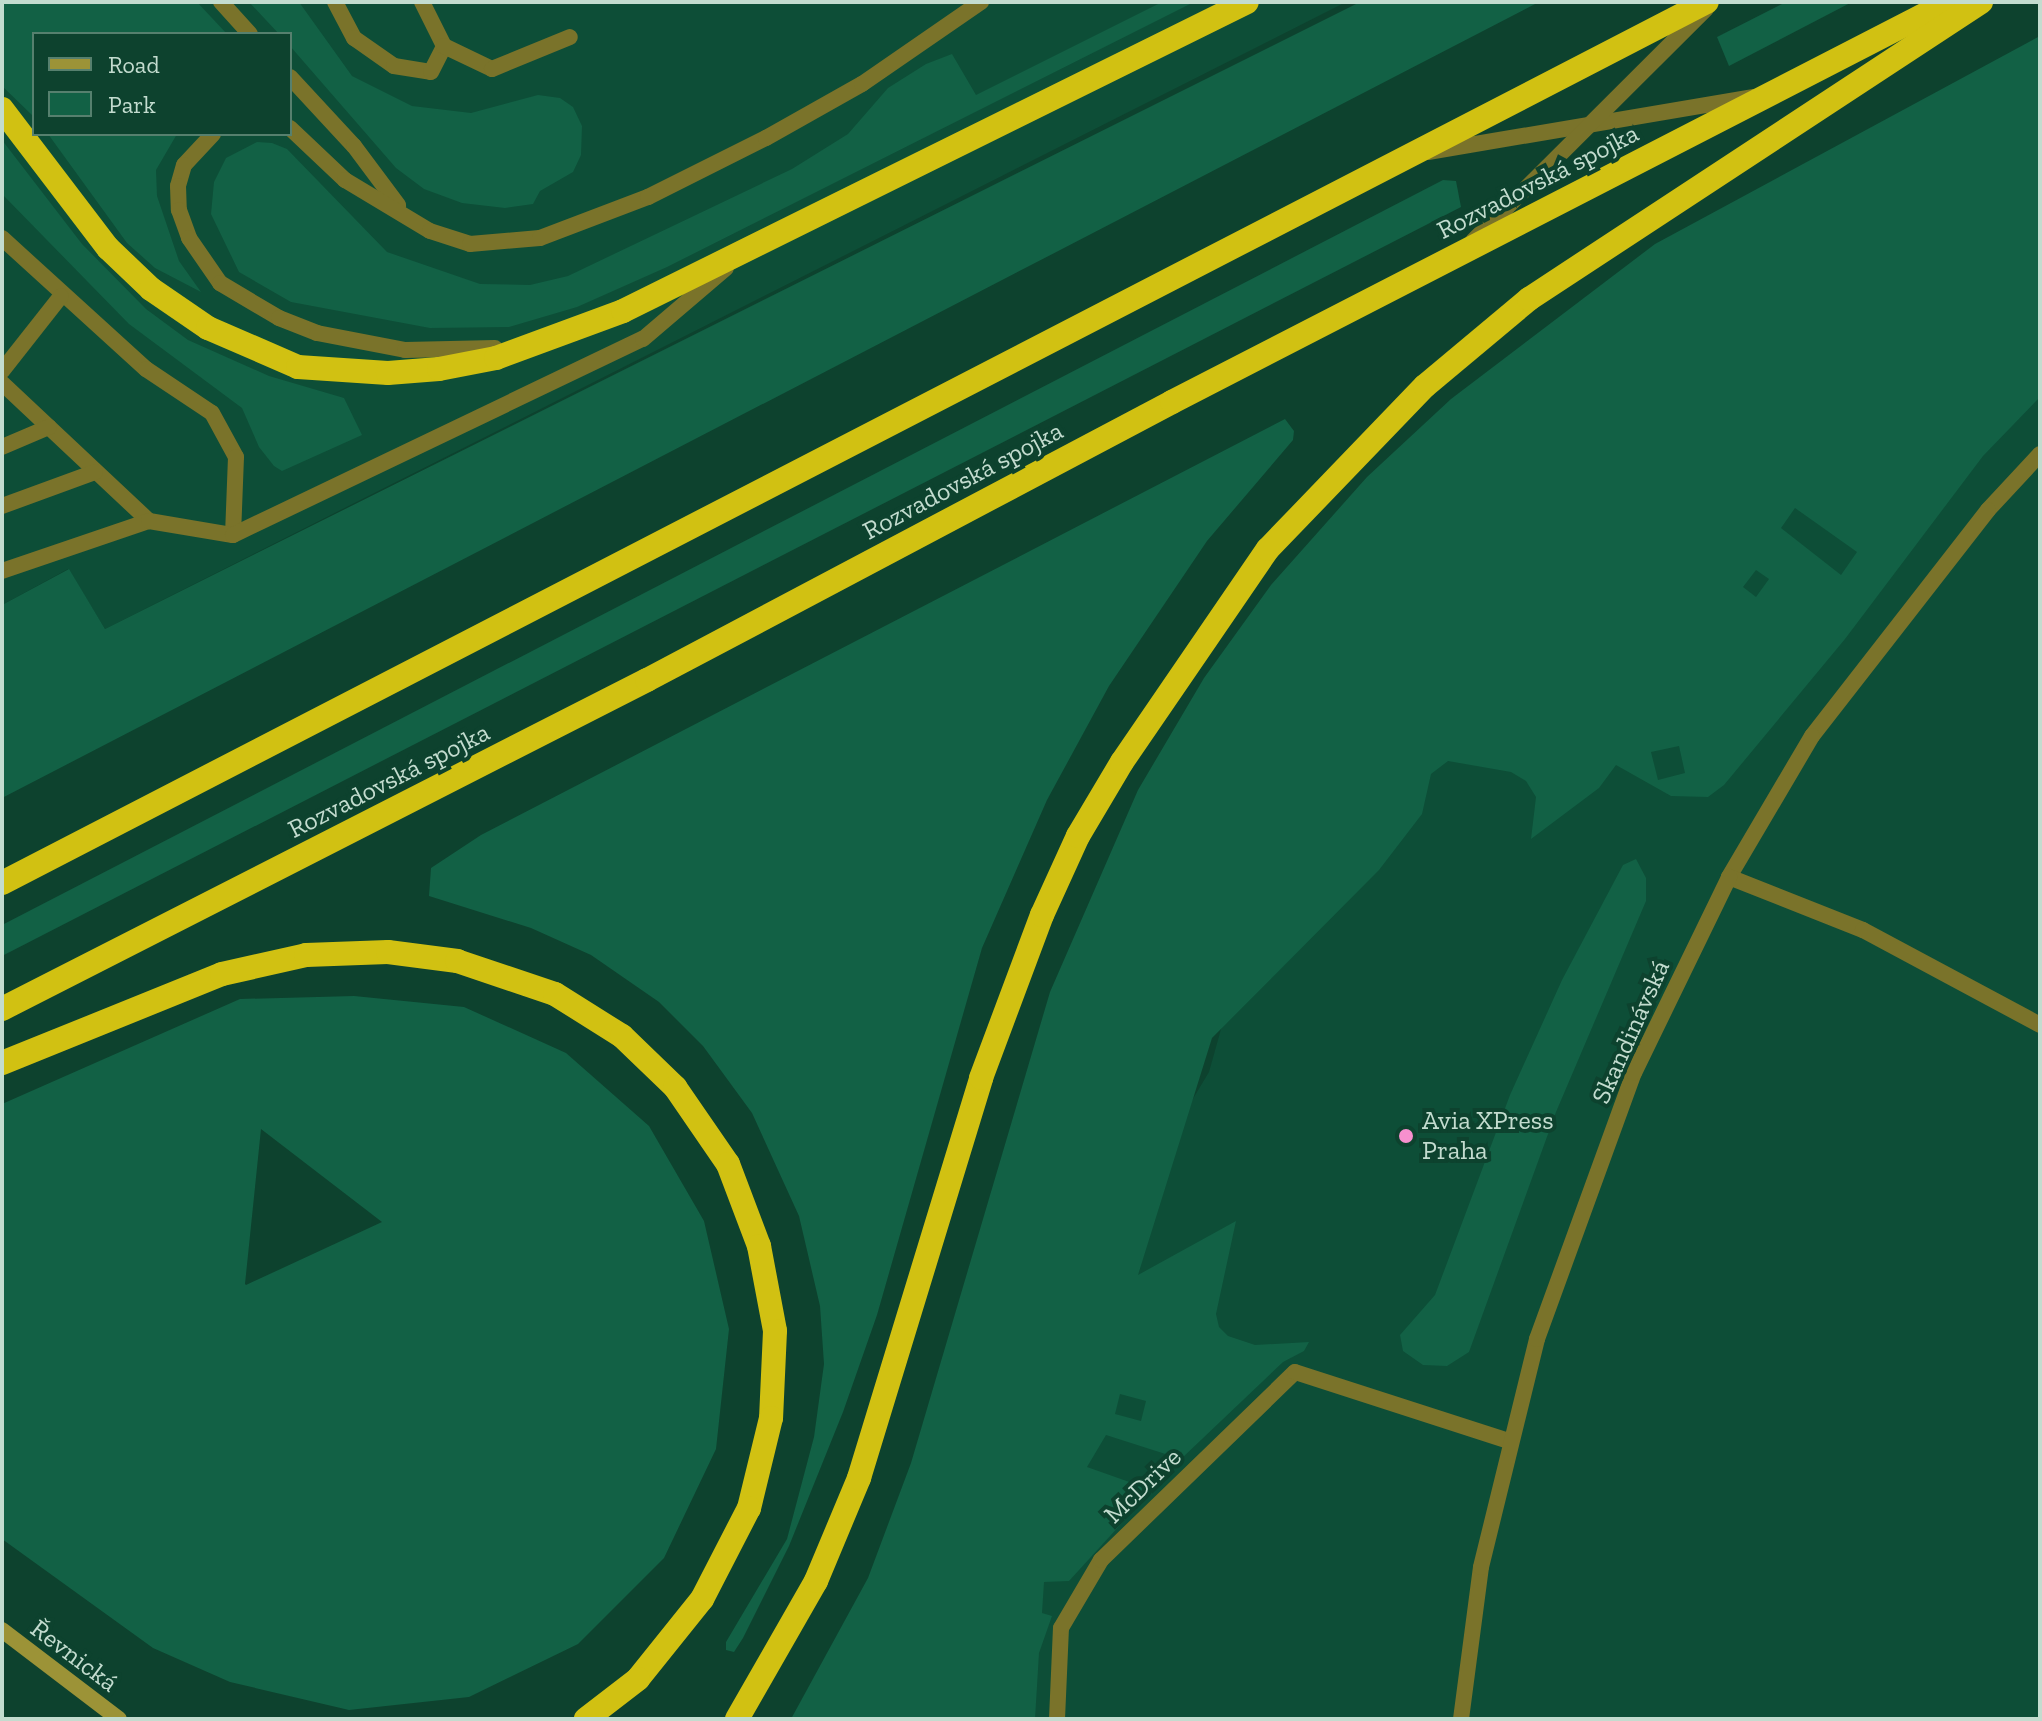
<!DOCTYPE html>
<meta charset="utf-8">
<style>
body{margin:0}
#map{position:relative;width:2042px;height:1721px;overflow:hidden;background:#0d422e;font-family:"Zilla Slab",serif}
div>[style]{position:absolute}
.built>*{inset:0;background:#0d4e37}
.green>*{inset:0;background:#126145}
.lane>*{height:16px;margin:-8px;padding:0 8px;transform-origin:8px;border-radius:8px;background:#7a732a}
.street>*{height:16px;margin:-8px;padding:0 8px;transform-origin:8px;border-radius:8px;background:#7a732a}
.secondary>*{height:16px;margin:-8px;padding:0 8px;transform-origin:8px;border-radius:8px;background:#9c9337}
.highway>*{height:24px;margin:-12px;padding:0 12px;transform-origin:12px;border-radius:12px;background:#d1c112}
.dots>*{width:22px;height:22px;translate:-50% -50%;box-sizing:border-box;border:4px solid #0d422e;border-radius:50%}
span{translate:-50% -50%;white-space:nowrap;text-align:center;line-height:1.15;-webkit-text-stroke:8px #0d422e;paint-order:stroke}
.street-label{font-size:26px;color:#c3dccf}
.poi-label{font-size:26px;color:#c3dccf}
.left{translate:0 -50%;text-align:left}
.frame{position:absolute;inset:0;border:4px solid #c3dccf;pointer-events:none}
.legend{position:absolute;left:32px;top:32px;width:260px;height:104px;box-sizing:border-box;background:#0d422e;border:2px solid #56806e;margin:0;padding:10px 14px;list-style:none;font-size:24px;color:#c3dccf}
.legend li{display:flex;align-items:center;gap:16px;height:40px}
.legend b{width:40px;border:2px solid #56806e}
</style>
<div id="map">
<div class="built">
<div style="clip-path:polygon(evenodd,2px 2px,1346px 2px,105px 629px,68px 569px,2px 605px,2px 2px,34px 34px,290px 34px,290px 134px,34px 134px,34px 34px)"></div>
<div style="clip-path:polygon(2040px 129px,2040px 1719px,821px 1719px,1209px 1072px,1242px 954px)"></div>
</div>
<div class="green">
<div style="clip-path:polygon(2px 2px,197px 2px,227px 34px,34px 34px,34px 117px,2px 86px)"></div>
<div style="clip-path:polygon(249px 2px,299px 2px,352px 76px,412px 106px,471px 113px,538px 95px,560px 98px,573px 107px,582px 126px,581px 155px,573px 172px,540px 191px,533px 204px,505px 208px,462px 203px,424px 189px,396px 168px,290px 46px,290px 34px,279px 34px)"></div>
<div style="clip-path:polygon(1162px 2px,1194px 2px,667px 267px,577px 307px,509px 327px,430px 328px,291px 302px,239px 272px,211px 214px,214px 182px,226px 158px,257px 142px,272px 143px,287px 149px,387px 252px,480px 284px,530px 285px,568px 276px,792px 169px,848px 134px,888px 88px,926px 64px,952px 54px,976px 95px)"></div>
<div style="clip-path:polygon(1360px 2px,1539px 2px,2px 798px,2px 605px,69px 569px,105px 629px)"></div>
<div style="clip-path:polygon(1786px 2px,1852px 2px,1729px 66px,1717px 37px)"></div>
<div style="clip-path:polygon(evenodd,2040px 36px,2040px 397px,1983px 456px,1845px 639px,1724px 785px,1708px 797px,1671px 796px,1616px 765px,1599px 788px,1531px 839px,1536px 797px,1526px 781px,1511px 772px,1448px 761px,1431px 774px,1422px 814px,1379px 870px,1212px 1038px,1138px 1275px,1236px 1221px,1216px 1314px,1219px 1327px,1228px 1336px,1255px 1345px,1309px 1342px,1304px 1351px,1283px 1362px,1181px 1459px,1106px 1435px,1087px 1467px,1152px 1490px,1069px 1581px,1044px 1582px,1042px 1613px,1052px 1616px,1039px 1653px,1035px 1719px,791px 1719px,868px 1578px,911px 1463px,1050px 992px,1138px 790px,1204px 678px,1271px 585px,1367px 477px,1451px 399px,1655px 244px,2040px 36px,1795px 508px,1857px 552px,1841px 575px,1781px 528px,1795px 508px,2040px 36px,1756px 570px,1769px 579px,1756px 597px,1743px 587px,1756px 570px,2040px 36px,1679px 746px,1685px 773px,1658px 780px,1651px 752px,1679px 746px,2040px 36px,1120px 1394px,1146px 1401px,1141px 1421px,1115px 1414px,1120px 1394px)"></div>
<div style="clip-path:polygon(48px 134px,177px 134px,156px 170px,157px 196px,179px 261px,201px 292px,155px 268px,127px 243px)"></div>
<div style="clip-path:polygon(2px 140px,82px 244px,146px 309px,188px 340px,269px 376px,344px 398px,362px 435px,282px 471px,274px 466px,259px 447px,242px 408px,129px 324px,2px 194px)"></div>
<div style="clip-path:polygon(1443px 180px,1456px 181px,1461px 207px,2px 956px,2px 925px)"></div>
<div style="clip-path:polygon(1285px 419px,1294px 431px,1293px 440px,1207px 541px,1109px 686px,1047px 800px,982px 948px,877px 1315px,843px 1412px,789px 1546px,743px 1638px,734px 1652px,726px 1650px,726px 1642px,787px 1539px,814px 1437px,824px 1364px,820px 1306px,799px 1216px,752px 1113px,703px 1046px,659px 1002px,591px 955px,531px 928px,429px 896px,431px 868px,481px 835px)"></div>
<div style="clip-path:polygon(1636px 859px,1646px 878px,1646px 901px,1556px 1112px,1469px 1352px,1447px 1366px,1423px 1365px,1403px 1351px,1400px 1335px,1435px 1295px,1510px 1095px,1562px 980px,1623px 865px)"></div>
<div style="clip-path:polygon(evenodd,354px 996px,464px 1007px,566px 1053px,649px 1126px,704px 1221px,729px 1329px,716px 1449px,664px 1558px,578px 1644px,469px 1697px,349px 1710px,230px 1682px,153px 1648px,2px 1539px,2px 1104px,240px 999px,354px 996px,261px 1129px,382px 1222px,246px 1285px,245px 1284px,261px 1129px)"></div>
</div>
<div class="lane">
<div style="left:221px;top:2px;width:43px;rotate:47.8deg"></div>
<div style="left:335px;top:2px;width:41px;rotate:62.2deg"></div>
<div style="left:354px;top:38px;width:49px;rotate:35deg"></div>
<div style="left:394px;top:66px;width:37px;rotate:9deg"></div>
<div style="left:431px;top:72px;width:29px;rotate:-63deg"></div>
<div style="left:422px;top:2px;width:49px;rotate:63.4deg"></div>
<div style="left:444px;top:46px;width:53px;rotate:25.6deg"></div>
<div style="left:492px;top:69px;width:84px;rotate:-22.3deg"></div>
<div style="left:290px;top:77px;width:94px;rotate:47.2deg"></div>
<div style="left:354px;top:146px;width:74px;rotate:53.3deg"></div>
<div style="left:290px;top:128px;width:76px;rotate:43.4deg"></div>
<div style="left:345px;top:180px;width:99px;rotate:31deg"></div>
<div style="left:430px;top:231px;width:42px;rotate:18deg"></div>
<div style="left:470px;top:244px;width:70px;rotate:-4.9deg"></div>
<div style="left:540px;top:238px;width:116px;rotate:-20.8deg"></div>
<div style="left:648px;top:197px;width:132px;rotate:-26.6deg"></div>
<div style="left:766px;top:138px;width:110px;rotate:-29.4deg"></div>
<div style="left:862px;top:84px;width:145px;rotate:-34.6deg"></div>
<div style="left:213px;top:134px;width:42px;rotate:133.1deg"></div>
<div style="left:184px;top:165px;width:22px;rotate:106deg"></div>
<div style="left:178px;top:186px;width:24px;rotate:88deg"></div>
<div style="left:179px;top:210px;width:30px;rotate:70deg"></div>
<div style="left:189px;top:238px;width:55px;rotate:55.4deg"></div>
<div style="left:220px;top:283px;width:69px;rotate:30.7deg"></div>
<div style="left:279px;top:318px;width:41px;rotate:21.5deg"></div>
<div style="left:317px;top:333px;width:90px;rotate:10.9deg"></div>
<div style="left:405px;top:350px;width:90px;rotate:-1.3deg"></div>
<div style="left:1428px;top:152px;width:329px;rotate:-9.6deg"></div>
<div style="left:2px;top:238px;width:195px;rotate:42.3deg"></div>
<div style="left:146px;top:369px;width:79px;rotate:33.7deg"></div>
<div style="left:212px;top:413px;width:50px;rotate:61.4deg"></div>
<div style="left:236px;top:457px;width:78px;rotate:92.2deg"></div>
<div style="left:1473px;top:241px;width:329px;rotate:-44.9deg"></div>
<div style="left:2px;top:371px;width:95px;rotate:-51.8deg"></div>
<div style="left:2px;top:383px;width:202px;rotate:43.2deg"></div>
<div style="left:2px;top:447px;width:51px;rotate:-23.1deg"></div>
<div style="left:2040px;top:454px;width:76px;rotate:132.9deg"></div>
<div style="left:1988px;top:510px;width:286px;rotate:127.9deg"></div>
<div style="left:1812px;top:736px;width:164px;rotate:120.5deg"></div>
<div style="left:1729px;top:877px;width:144px;rotate:21.6deg"></div>
<div style="left:1863px;top:930px;width:201px;rotate:28.2deg"></div>
<div style="left:2px;top:506px;width:99px;rotate:-20.1deg"></div>
<div style="left:2px;top:571px;width:155px;rotate:-18.8deg"></div>
<div style="left:149px;top:521px;width:85px;rotate:9.5deg"></div>
<div style="left:233px;top:535px;width:454px;rotate:-25.6deg"></div>
<div style="left:643px;top:339px;width:109px;rotate:-40.5deg"></div>
<div style="left:1057px;top:1719px;width:91px;rotate:-87.5deg"></div>
<div style="left:1061px;top:1628px;width:79px;rotate:-59.5deg"></div>
<div style="left:1101px;top:1560px;width:270px;rotate:-44.1deg"></div>
<div style="left:1295px;top:1372px;width:225px;rotate:17.9deg"></div>
</div>
<div class="street">
<div style="left:1461px;top:1719px;width:153px;rotate:-82.5deg"></div>
<div style="left:1481px;top:1567px;width:235px;rotate:-76.2deg"></div>
<div style="left:1537px;top:1339px;width:283px;rotate:-70deg"></div>
<div style="left:1634px;top:1073px;width:218px;rotate:-64.1deg"></div>
</div>
<div class="secondary">
<div style="left:2px;top:1630px;width:147px;rotate:37.3deg"></div>
</div>
<div class="highway">
<div style="left:2px;top:109px;width:175px;rotate:52.7deg"></div>
<div style="left:108px;top:248px;width:59px;rotate:43.6deg"></div>
<div style="left:151px;top:289px;width:69px;rotate:34.4deg"></div>
<div style="left:208px;top:328px;width:98px;rotate:23.4deg"></div>
<div style="left:298px;top:367px;width:90px;rotate:3.8deg"></div>
<div style="left:388px;top:373px;width:51px;rotate:-4.5deg"></div>
<div style="left:439px;top:369px;width:58px;rotate:-10.9deg"></div>
<div style="left:496px;top:358px;width:135px;rotate:-20.3deg"></div>
<div style="left:623px;top:311px;width:696px;rotate:-26.34deg"></div>
<div style="left:2px;top:883px;width:1919px;rotate:-27.33deg"></div>
<div style="left:2px;top:1009px;width:724px;rotate:-27.03deg"></div>
<div style="left:647px;top:680px;width:594px;rotate:-27.9deg"></div>
<div style="left:1172px;top:402px;width:874px;rotate:-27.24deg"></div>
<div style="left:2px;top:1063px;width:237px;rotate:-22deg"></div>
<div style="left:222px;top:974px;width:86px;rotate:-12.7deg"></div>
<div style="left:306px;top:955px;width:82px;rotate:-2.1deg"></div>
<div style="left:388px;top:952px;width:70px;rotate:7.4deg"></div>
<div style="left:457px;top:961px;width:103px;rotate:18.6deg"></div>
<div style="left:555px;top:994px;width:79px;rotate:32.1deg"></div>
<div style="left:622px;top:1036px;width:74px;rotate:43.9deg"></div>
<div style="left:675px;top:1087px;width:93px;rotate:55.5deg"></div>
<div style="left:728px;top:1164px;width:88px;rotate:69.3deg"></div>
<div style="left:759px;top:1246px;width:86px;rotate:79.3deg"></div>
<div style="left:775px;top:1331px;width:87px;rotate:92.6deg"></div>
<div style="left:771px;top:1418px;width:93px;rotate:103.7deg"></div>
<div style="left:749px;top:1508px;width:102px;rotate:117.3deg"></div>
<div style="left:702px;top:1599px;width:102px;rotate:128.7deg"></div>
<div style="left:638px;top:1679px;width:66px;rotate:142.4deg"></div>
<div style="left:737px;top:1719px;width:159px;rotate:-60.2deg"></div>
<div style="left:816px;top:1581px;width:112px;rotate:-67.3deg"></div>
<div style="left:859px;top:1478px;width:418px;rotate:-73deg"></div>
<div style="left:981px;top:1078px;width:174px;rotate:-69.5deg"></div>
<div style="left:1042px;top:915px;width:87px;rotate:-65.5deg"></div>
<div style="left:1078px;top:836px;width:86px;rotate:-59.3deg"></div>
<div style="left:1122px;top:762px;width:258px;rotate:-55.6deg"></div>
<div style="left:1268px;top:549px;width:226px;rotate:-46.1deg"></div>
<div style="left:1425px;top:386px;width:136px;rotate:-39.9deg"></div>
<div style="left:1529px;top:299px;width:541px;rotate:-33.31deg"></div>
</div>
<div class="dots">
<div style="left:1406px;top:1136px;background:#f790ce"></div>
</div>
<div class="street-label">
<span style="left:1538px;top:182px;rotate:-27deg">Rozvadovská spojka</span>
<span style="left:963px;top:481px;rotate:-28deg">Rozvadovská spojka</span>
<span style="left:389px;top:781px;rotate:-27deg">Rozvadovská spojka</span>
<span style="left:1631px;top:1032px;rotate:-66deg">Skandinávská</span>
<span style="left:1143px;top:1486px;rotate:-44deg">McDrive</span>
<span style="left:74px;top:1656px;rotate:37deg">Řevnická</span>
</div>
<div class="poi-label">
<span class="left" style="left:1422px;top:1136px">Avia XPress<br>Praha</span>
</div>
<div class="frame"></div>
<ul class="legend">
<li><b style="height:10px;background:#9c9337"></b>Road</li>
<li><b style="height:22px;background:#126145"></b>Park</li>
</ul>
</div>
